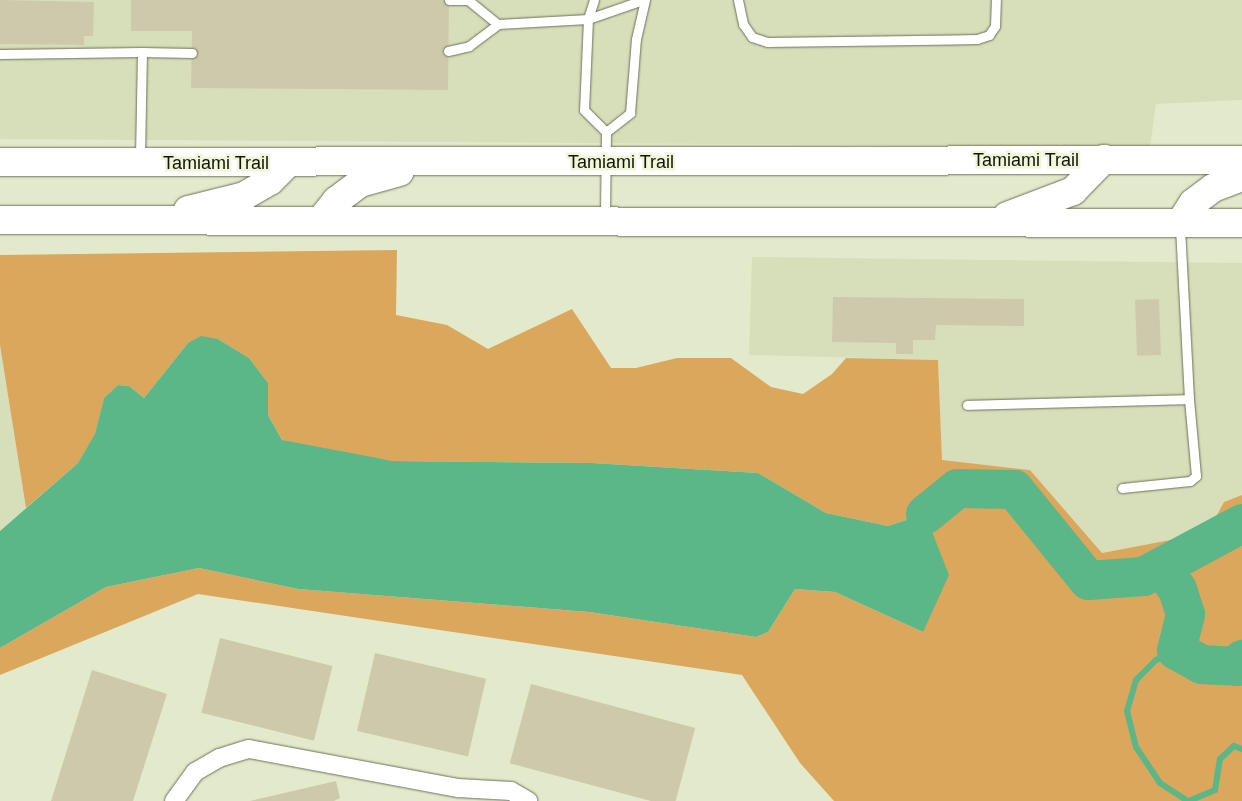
<!DOCTYPE html>
<style>
body{margin:0}
#map{position:relative;width:1242px;height:801px;overflow:hidden;background:#e3eacc;font-family:Helvetica,sans-serif}
div>[style]{position:absolute}
.built>*{inset:0;background:#d7dfba}
.forest>*{inset:0;background:#daa75c}
.water>*{inset:0;background:#5bb688}
.stream>*{height:6px;margin:-3px;padding:0 3px;transform-origin:3px;border-radius:3px;background:#5bb688}
.river>*{height:39px;margin:-19.5px;padding:0 19.5px;transform-origin:19.5px;border-radius:19.5px;background:#5bb688}
.building>*{inset:0;background:#cfc9ab;transform-origin:0 0}
.roads{filter:drop-shadow(0 0 1px #6c7258) drop-shadow(0 0 1px #6c7258)}
.lane>*{height:9px;margin:-4.5px;padding:0 4.5px;transform-origin:4.5px;border-radius:4.5px;background:#fff}
.street>*{height:18px;margin:-9px;padding:0 9px;transform-origin:9px;border-radius:9px;background:#fff}
.primary>*{height:28px;margin:-14px;padding:0 14px;transform-origin:14px;border-radius:14px;background:#fff}
span{translate:-50% -50%;white-space:nowrap;text-align:center;line-height:1.15;-webkit-text-stroke:5px #f0f7d9;paint-order:stroke}
.street-label{font-size:18px;color:#12150a}
</style>
<div id="map">
<div class="built">
<div style="clip-path:polygon(0 0,1242px 0,1242px 100px,1156px 104px,1150px 147px,0 139px)"></div>
<div style="clip-path:polygon(752px 257px,1242px 263px,1242px 495px,1224px 502px,1207px 533px,1102px 553px,1030px 470px,942px 461px,938px 360px,749px 355px)"></div>
<div style="clip-path:polygon(0 345px,26px 508px,0 531px)"></div>
</div>
<div class="forest">
<div style="clip-path:polygon(397px 250px,396px 315px,447px 325px,488px 349px,572px 309px,611px 368px,636px 368px,677px 358px,731px 358px,771px 387px,803px 394px,832px 374px,846px 358px,938px 360px,942px 460px,1030px 470px,1102px 553px,1207px 533px,1224px 502px,1242px 495px,1242px 801px,834px 801px,800px 763px,742px 675px,198px 594px,0 675px,0 648px,106px 587px,199px 568px,298px 589px,589px 612px,756px 637px,768px 632px,795px 589px,835px 592px,923px 632px,925px 514px,888px 526px,826px 513px,758px 473px,592px 463px,393px 461px,308px 448px,282px 440px,268px 415px,268px 383px,249px 358px,218px 339px,188px 343px,144px 398px,129px 386px,118px 385px,104px 398px,95px 435px,78px 463px,26px 508px,0 345px,0 255px)"></div>
</div>
<div class="water">
<div style="clip-path:polygon(201px 336px,218px 339px,249px 358px,268px 383px,268px 415px,282px 440px,393px 461px,592px 463px,758px 473px,826px 513px,888px 526px,925px 514px,949px 575px,923px 632px,835px 592px,795px 589px,768px 632px,756px 637px,589px 612px,298px 589px,199px 568px,106px 587px,0 648px,0 531px,78px 463px,95px 434px,104px 398px,118px 385px,129px 386px,144px 398px,188px 343px)"></div>
</div>
<div class="stream">
<div style="left:1176px;top:650px;width:22px;rotate:153deg"></div>
<div style="left:1156px;top:660px;width:28px;rotate:135deg"></div>
<div style="left:1136px;top:680px;width:32px;rotate:106deg"></div>
<div style="left:1127px;top:711px;width:37px;rotate:76deg"></div>
<div style="left:1136px;top:747px;width:43px;rotate:56.3deg"></div>
<div style="left:1160px;top:783px;width:33px;rotate:33deg"></div>
<div style="left:1189px;top:801px;width:28px;rotate:-23deg"></div>
<div style="left:1215px;top:790px;width:31px;rotate:-81deg"></div>
<div style="left:1220px;top:759px;width:19px;rotate:-43deg"></div>
<div style="left:1234px;top:746px;width:9px;rotate:21deg"></div>
</div>
<div class="river">
<div style="left:925px;top:514px;width:41px;rotate:-39.1deg"></div>
<div style="left:957px;top:488px;width:57px;rotate:1deg"></div>
<div style="left:1014px;top:489px;width:117px;rotate:50.9deg"></div>
<div style="left:1088px;top:580px;width:55px;rotate:-4.2deg"></div>
<div style="left:1143px;top:576px;width:112px;rotate:-28.2deg"></div>
<div style="left:1161px;top:567px;width:27px;rotate:54deg"></div>
<div style="left:1177px;top:589px;width:26px;rotate:72deg"></div>
<div style="left:1185px;top:614px;width:37px;rotate:104deg"></div>
<div style="left:1176px;top:650px;width:29px;rotate:29deg"></div>
<div style="left:1201px;top:664px;width:36px;rotate:3deg"></div>
<div style="left:1237px;top:666px;width:9px;rotate:-54deg"></div>
</div>
<div class="building">
<div style="clip-path:polygon(0 0,94px 2px,93px 36px,84px 36px,84px 45px,0 44px)"></div>
<div style="clip-path:polygon(131px 0,449px 0,448px 90px,191px 88px,192px 31px,131px 31px)"></div>
<div style="clip-path:polygon(833px 297px,1024px 299px,1024px 326px,936px 325px,935px 340px,913px 340px,913px 354px,896px 354px,896px 343px,832px 342px)"></div>
<div style="left:1159px;top:299px;width:56px;height:24px;rotate:88deg"></div>
<div style="left:220px;top:638px;width:116px;height:77px;rotate:14deg"></div>
<div style="left:375px;top:653px;width:114px;height:80px;rotate:13deg"></div>
<div style="clip-path:polygon(92px 670px,167px 694px,133px 801px,51px 801px)"></div>
<div style="left:531px;top:684px;width:170px;height:82px;rotate:15deg"></div>
<div style="clip-path:polygon(336px 781px,340px 798px,334px 801px,250px 801px)"></div>
</div>
<div class="roads">
<div class="lane">
<div style="left:449px;top:0;width:19px"></div>
<div style="left:468px;top:0;width:38px;rotate:39deg"></div>
<div style="left:594px;top:0;width:20px;rotate:108deg"></div>
<div style="left:588px;top:19px;width:91px;rotate:92.5deg"></div>
<div style="left:584px;top:110px;width:31px;rotate:45deg"></div>
<div style="left:606px;top:132px;width:87px;rotate:90.7deg"></div>
<div style="left:738px;top:0;width:25px;rotate:78deg"></div>
<div style="left:743px;top:24px;width:16px;rotate:55deg"></div>
<div style="left:752px;top:37px;width:16px;rotate:18deg"></div>
<div style="left:767px;top:42px;width:210px;rotate:-0.8deg"></div>
<div style="left:977px;top:39px;width:13px;rotate:-18deg"></div>
<div style="left:989px;top:35px;width:11px;rotate:-56deg"></div>
<div style="left:995px;top:26px;width:26px;rotate:-88deg"></div>
<div style="left:448px;top:51px;width:22px;rotate:-13deg"></div>
<div style="left:469px;top:46px;width:36px;rotate:-37deg"></div>
<div style="left:498px;top:24px;width:90px;rotate:-3.2deg"></div>
<div style="left:588px;top:19px;width:58px;rotate:-19.1deg"></div>
<div style="left:142px;top:52px;width:50px;rotate:1.1deg"></div>
<div style="left:0;top:54px;width:142px;rotate:-0.8deg"></div>
<div style="left:142px;top:52px;width:106px;rotate:91.1deg"></div>
<div style="left:606px;top:132px;width:31px;rotate:-38deg"></div>
<div style="left:630px;top:113px;width:74px;rotate:-85.4deg"></div>
<div style="left:636px;top:39px;width:40px;rotate:-77deg"></div>
<div style="left:967px;top:405px;width:222px;rotate:-1.5deg"></div>
<div style="left:1189px;top:399px;width:174px;rotate:-93deg"></div>
<div style="left:1122px;top:488px;width:68px;rotate:-5.9deg"></div>
<div style="left:1190px;top:481px;width:8px;rotate:-40deg"></div>
<div style="left:1196px;top:476px;width:77px;rotate:-95.2deg"></div>
</div>
<div class="street">
<div style="left:174px;top:801px;width:36px;rotate:-54deg"></div>
<div style="left:195px;top:772px;width:28px;rotate:-30deg"></div>
<div style="left:219px;top:758px;width:31px;rotate:-17deg"></div>
<div style="left:249px;top:749px;width:213px;rotate:10.6deg"></div>
<div style="left:458px;top:788px;width:53px;rotate:3.2deg"></div>
<div style="left:511px;top:791px;width:20px;rotate:30deg"></div>
</div>
<div class="primary">
<div style="left:0;top:162px;width:1242px;rotate:-0.09deg"></div>
<div style="left:188px;top:210px;width:58px;rotate:-14deg"></div>
<div style="left:244px;top:196px;width:30px;rotate:-30deg"></div>
<div style="left:270px;top:181px;width:25px;rotate:-45deg"></div>
<div style="left:1007px;top:216px;width:71px;rotate:-20.7deg"></div>
<div style="left:1073px;top:191px;width:45px;rotate:-45.9deg"></div>
<div style="left:0;top:220px;width:1242px;rotate:0.14deg"></div>
<div style="left:320px;top:221px;width:26px;rotate:-51deg"></div>
<div style="left:336px;top:201px;width:30px;rotate:-37deg"></div>
<div style="left:360px;top:183px;width:41px;rotate:-15.4deg"></div>
<div style="left:1180px;top:223px;width:24px;rotate:-57deg"></div>
<div style="left:1193px;top:203px;width:25px;rotate:-37deg"></div>
<div style="left:1213px;top:188px;width:31px;rotate:-21deg"></div>
</div>
</div>
<div class="street-label">
<span style="left:1026px;top:160px">Tamiami Trail</span>
<span style="left:621px;top:162px">Tamiami Trail</span>
<span style="left:216px;top:163px">Tamiami Trail</span>
</div>
</div>
